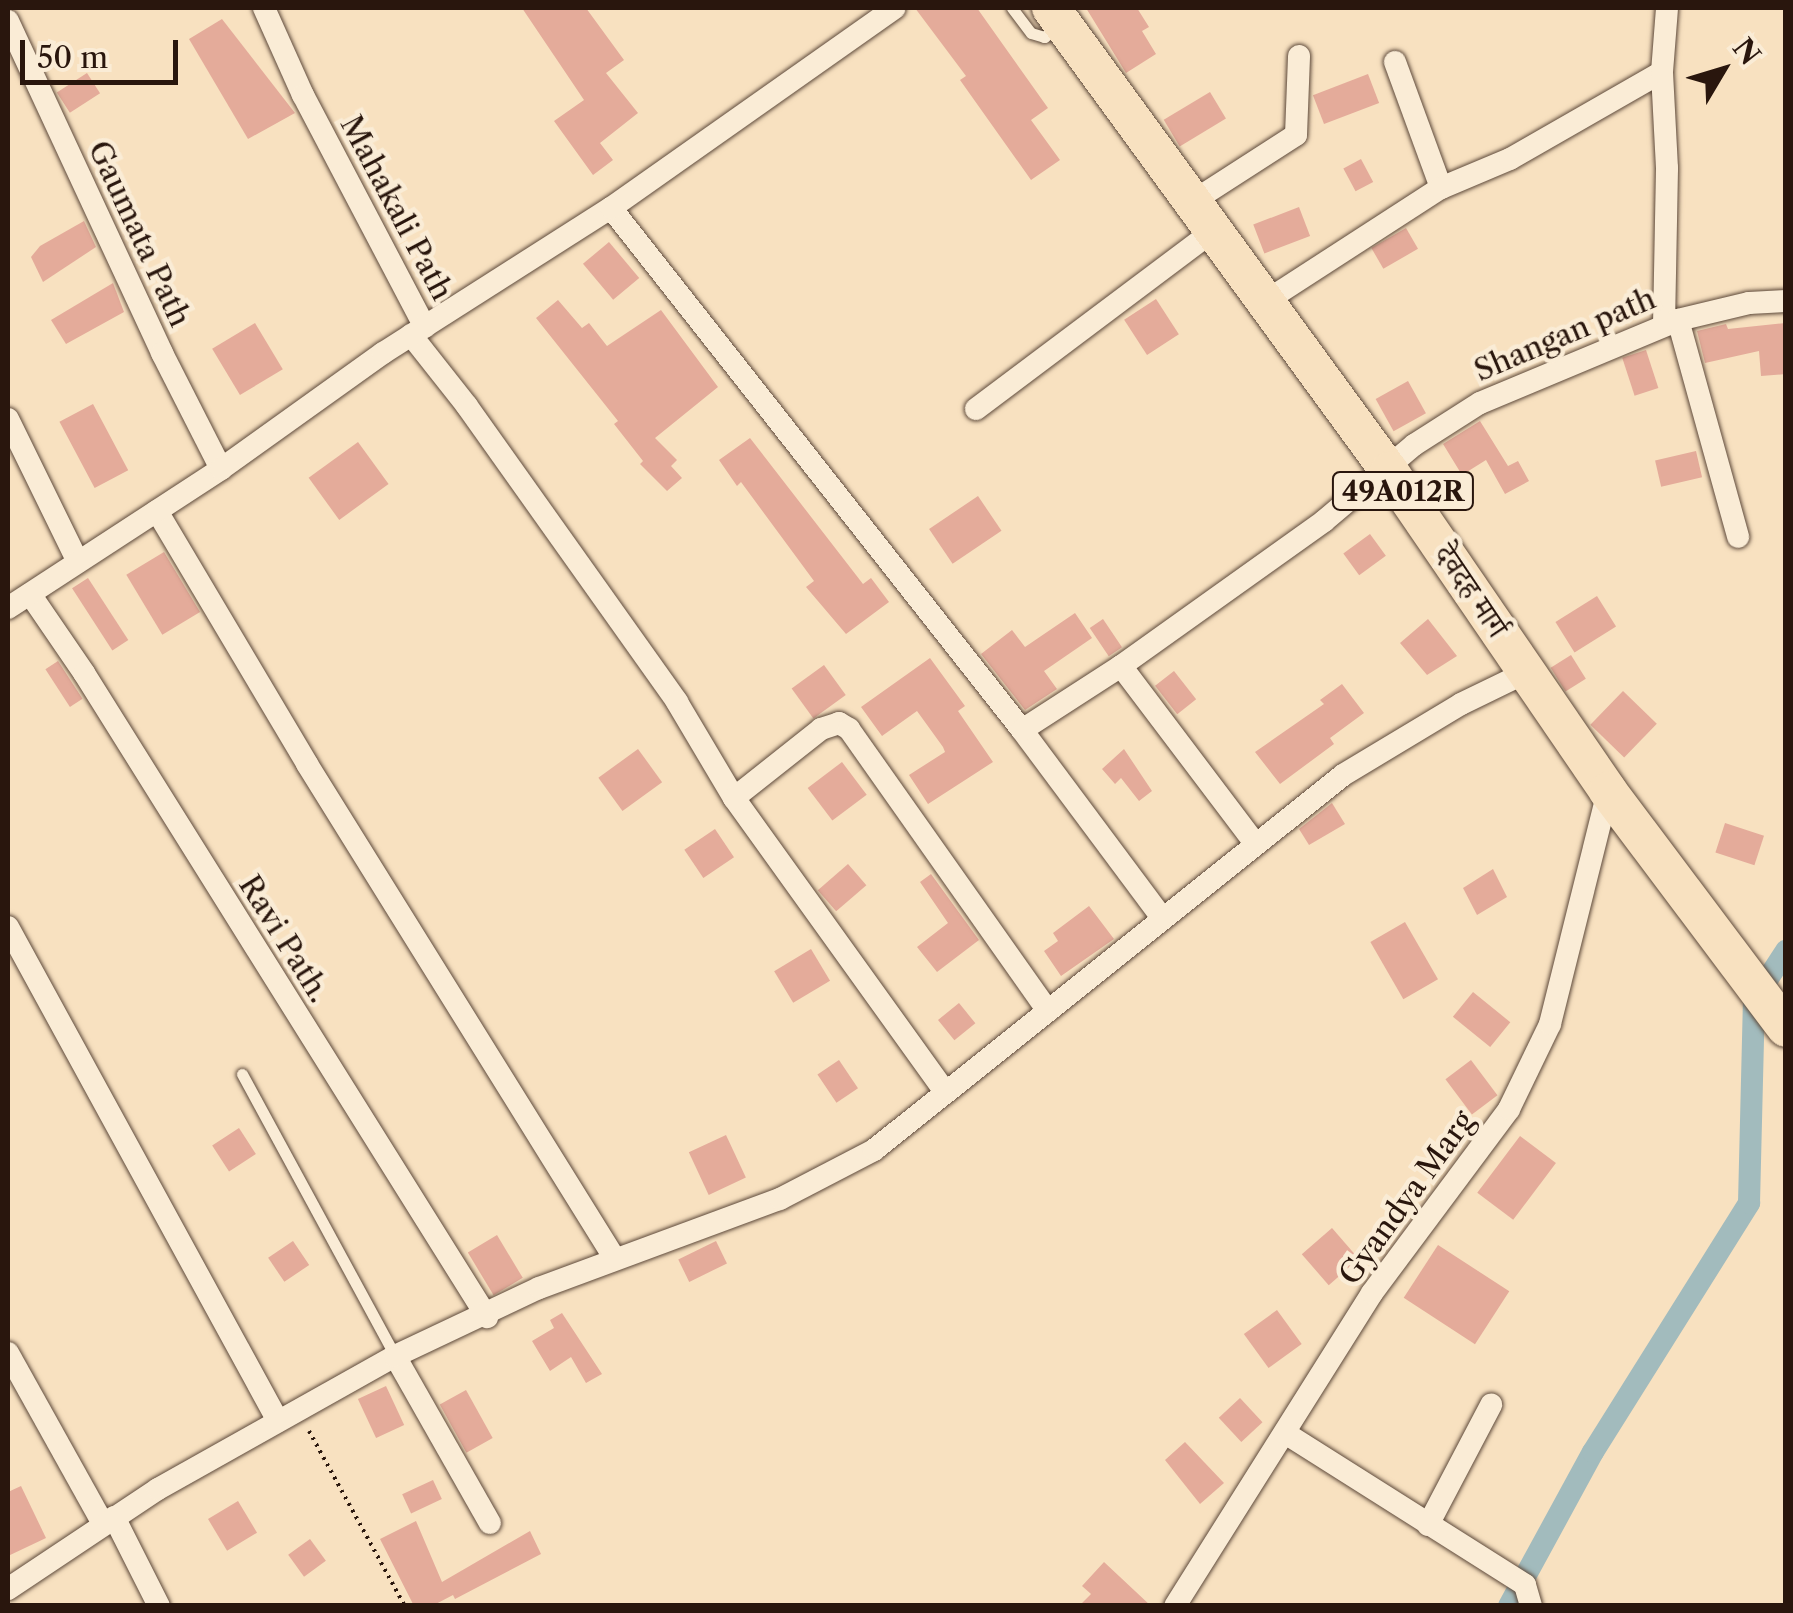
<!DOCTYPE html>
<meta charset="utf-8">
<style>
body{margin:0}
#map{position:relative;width:1793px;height:1613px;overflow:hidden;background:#f8e1c0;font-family:"Libre Caslon Text","Noto Serif Devanagari",serif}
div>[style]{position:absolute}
.canal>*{height:22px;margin:-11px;padding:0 11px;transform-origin:11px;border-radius:11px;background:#a2bbbd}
.building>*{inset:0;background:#e4ab9a;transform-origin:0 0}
.path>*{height:4px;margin-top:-2px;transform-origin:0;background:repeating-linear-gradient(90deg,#29160d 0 2.5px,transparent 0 7.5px)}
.roads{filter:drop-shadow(0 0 2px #5d493a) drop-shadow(0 0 2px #5d493a)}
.service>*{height:11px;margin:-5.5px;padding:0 5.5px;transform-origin:5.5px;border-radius:5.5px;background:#faecd6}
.minor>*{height:22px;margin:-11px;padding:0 11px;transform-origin:11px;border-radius:11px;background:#faecd6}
.primary>*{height:38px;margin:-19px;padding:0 19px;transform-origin:19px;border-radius:19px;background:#f8e1c0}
span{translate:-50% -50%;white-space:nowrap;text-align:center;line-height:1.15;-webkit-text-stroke:9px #faecd6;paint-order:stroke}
.shield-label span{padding:2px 8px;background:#faecd6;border:2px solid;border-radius:8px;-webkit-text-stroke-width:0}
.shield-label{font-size:28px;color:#29160d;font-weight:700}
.street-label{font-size:30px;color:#29160d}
.frame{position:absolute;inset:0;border:10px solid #29160d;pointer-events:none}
.north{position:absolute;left:1673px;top:20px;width:100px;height:100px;-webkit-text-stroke:8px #faecd6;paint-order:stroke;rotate:52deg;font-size:28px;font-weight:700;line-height:40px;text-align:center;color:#29160d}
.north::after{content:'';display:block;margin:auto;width:35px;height:45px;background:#29160d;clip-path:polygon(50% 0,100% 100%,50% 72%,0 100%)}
.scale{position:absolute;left:20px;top:40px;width:158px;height:45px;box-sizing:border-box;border:5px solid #29160d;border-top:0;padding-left:12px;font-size:30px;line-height:35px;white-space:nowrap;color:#29160d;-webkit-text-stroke:8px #faecd6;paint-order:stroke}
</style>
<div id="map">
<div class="canal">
<div style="left:1509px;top:1606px;width:175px;rotate:-61.4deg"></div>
<div style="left:1593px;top:1452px;width:294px;rotate:-57.9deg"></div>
<div style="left:1749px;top:1203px;width:203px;rotate:-88.6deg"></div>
<div style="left:1754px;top:1000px;width:59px;rotate:-56.9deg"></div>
</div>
<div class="building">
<div style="clip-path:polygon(522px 8px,586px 8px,624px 60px,606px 73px,638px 113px,600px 143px,613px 160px,593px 175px,554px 121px,584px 100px)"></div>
<div style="clip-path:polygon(915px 8px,977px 8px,1048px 108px,1031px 120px,1060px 160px,1031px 180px,960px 80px,966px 76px)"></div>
<div style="clip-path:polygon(1086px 8px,1137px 8px,1149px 27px,1142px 31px,1156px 54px,1126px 73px)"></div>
<div style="clip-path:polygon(222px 19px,295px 113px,248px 139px,189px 39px)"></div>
<div style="left:87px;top:73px;width:24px;height:36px;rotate:57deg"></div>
<div style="left:1368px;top:74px;width:31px;height:59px;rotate:69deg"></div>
<div style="left:1210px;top:92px;width:31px;height:54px;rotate:59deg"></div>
<div style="left:1361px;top:159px;width:26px;height:20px;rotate:62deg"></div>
<div style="left:1299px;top:207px;width:31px;height:49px;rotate:69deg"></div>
<div style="clip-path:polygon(84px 221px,96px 247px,43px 282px,31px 257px,40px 246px)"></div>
<div style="left:1406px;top:228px;width:24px;height:40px;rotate:60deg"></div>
<div style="left:609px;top:242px;width:47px;height:34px;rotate:50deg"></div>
<div style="clip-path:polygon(113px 283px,124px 312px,66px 344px,51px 320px)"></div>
<div style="left:1156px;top:299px;width:42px;height:38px;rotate:57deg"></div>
<div style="clip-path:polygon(558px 300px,582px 328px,589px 323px,607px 346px,661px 310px,718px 387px,655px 438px,677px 460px,671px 466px,682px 478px,667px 491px,640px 464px,643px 461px,614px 424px,618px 421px,536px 318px)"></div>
<div style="left:255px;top:323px;width:54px;height:50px;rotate:59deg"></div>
<div style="clip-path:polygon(1786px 323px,1786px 374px,1761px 376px,1759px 351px,1705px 363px,1697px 331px,1726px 324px,1728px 329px)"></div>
<div style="left:1646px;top:350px;width:40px;height:25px;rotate:72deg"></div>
<div style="left:1408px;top:381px;width:37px;height:37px;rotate:61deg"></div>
<div style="left:93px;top:404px;width:75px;height:38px;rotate:62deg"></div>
<div style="clip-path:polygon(1480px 421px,1508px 466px,1518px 461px,1529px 481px,1505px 494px,1486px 460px,1462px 475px,1443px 444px)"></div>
<div style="clip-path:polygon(750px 438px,863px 584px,871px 578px,889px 602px,846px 634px,806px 587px,814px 581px,741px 482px,737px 486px,719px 460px)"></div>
<div style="left:358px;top:442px;width:52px;height:61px;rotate:54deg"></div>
<div style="left:1696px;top:451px;width:27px;height:42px;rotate:77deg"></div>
<div style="left:978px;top:496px;width:42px;height:59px;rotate:56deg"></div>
<div style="left:1370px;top:534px;width:27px;height:33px;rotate:54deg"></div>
<div style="left:164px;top:552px;width:70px;height:44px;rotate:59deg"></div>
<div style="left:88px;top:578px;width:74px;height:19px;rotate:57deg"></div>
<div style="left:1597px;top:596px;width:36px;height:49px;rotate:58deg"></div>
<div style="clip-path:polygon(1075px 613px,1092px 638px,1044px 671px,1057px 689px,1025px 710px,981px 654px,1012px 630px,1025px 647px)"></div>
<div style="left:1103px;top:619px;width:34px;height:16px;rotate:56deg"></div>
<div style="clip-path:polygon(1428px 619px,1457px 656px,1427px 675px,1400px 643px)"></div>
<div style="left:1571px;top:655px;width:28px;height:24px;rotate:58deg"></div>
<div style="clip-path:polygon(930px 658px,965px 706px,958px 711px,993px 762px,928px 804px,909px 775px,945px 752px,943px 747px,917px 711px,882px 736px,861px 707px)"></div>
<div style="left:58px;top:661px;width:45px;height:15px;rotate:57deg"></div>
<div style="left:824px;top:665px;width:37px;height:40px;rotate:54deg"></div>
<div style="left:1174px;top:671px;width:36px;height:24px;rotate:52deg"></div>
<div style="clip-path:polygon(1342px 684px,1364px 713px,1330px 738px,1334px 744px,1280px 784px,1255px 752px,1324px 704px,1320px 700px)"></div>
<div style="left:1623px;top:691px;width:47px;height:47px;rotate:44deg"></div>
<div style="left:638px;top:749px;width:41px;height:49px;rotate:54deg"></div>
<div style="clip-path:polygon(1124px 749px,1152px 791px,1139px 801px,1121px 778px,1115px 784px,1102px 769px)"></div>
<div style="left:842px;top:762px;width:41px;height:43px;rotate:53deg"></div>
<div style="clip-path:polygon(1332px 803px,1345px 824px,1309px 845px,1299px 829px)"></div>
<div style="left:1725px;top:823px;width:41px;height:31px;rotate:18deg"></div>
<div style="left:715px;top:829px;width:34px;height:37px;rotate:56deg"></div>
<div style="left:848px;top:864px;width:28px;height:40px;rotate:49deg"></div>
<div style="clip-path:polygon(1493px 869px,1507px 897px,1477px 915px,1463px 888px)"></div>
<div style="clip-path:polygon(931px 874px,979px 940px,937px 972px,917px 947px,948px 923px,920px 882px)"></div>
<div style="clip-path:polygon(1089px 906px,1114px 939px,1061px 976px,1044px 951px,1058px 941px,1053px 933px)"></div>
<div style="left:1405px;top:922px;width:66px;height:40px;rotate:60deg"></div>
<div style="left:811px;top:949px;width:37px;height:43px;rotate:59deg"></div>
<div style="left:1473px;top:992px;width:48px;height:32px;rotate:39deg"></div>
<div style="left:959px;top:1003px;width:26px;height:27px;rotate:51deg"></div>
<div style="left:839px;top:1060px;width:34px;height:26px;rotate:56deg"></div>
<div style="left:1471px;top:1060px;width:44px;height:32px;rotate:53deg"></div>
<div style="left:239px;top:1128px;width:31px;height:32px;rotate:57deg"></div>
<div style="left:726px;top:1135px;width:47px;height:41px;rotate:65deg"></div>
<div style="left:1520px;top:1136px;width:45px;height:71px;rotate:37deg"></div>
<div style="left:1332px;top:1228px;width:41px;height:40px;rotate:49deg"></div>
<div style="left:497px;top:1235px;width:50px;height:34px;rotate:59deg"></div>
<div style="left:293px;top:1241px;width:29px;height:30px;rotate:56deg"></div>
<div style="left:716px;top:1241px;width:25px;height:42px;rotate:64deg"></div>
<div style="left:1438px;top:1245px;width:85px;height:63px;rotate:33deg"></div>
<div style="left:1277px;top:1310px;width:42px;height:41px;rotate:54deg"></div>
<div style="clip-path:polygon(562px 1313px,602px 1374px,586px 1383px,571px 1357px,550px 1371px,532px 1341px,554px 1328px,550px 1320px)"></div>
<div style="left:386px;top:1386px;width:43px;height:31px;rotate:65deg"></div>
<div style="left:466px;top:1390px;width:55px;height:30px;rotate:61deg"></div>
<div style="left:1240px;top:1398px;width:33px;height:29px;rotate:47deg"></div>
<div style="clip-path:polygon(1185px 1442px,1224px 1483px,1200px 1504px,1165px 1460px)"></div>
<div style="left:433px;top:1480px;width:21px;height:34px;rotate:65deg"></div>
<div style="clip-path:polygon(21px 1486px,46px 1538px,8px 1556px,8px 1492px)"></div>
<div style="left:238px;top:1501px;width:37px;height:35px;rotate:59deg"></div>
<div style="clip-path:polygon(416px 1521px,442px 1582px,530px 1531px,541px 1554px,455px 1599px,453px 1595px,432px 1606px,414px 1606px,380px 1539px)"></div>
<div style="left:310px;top:1539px;width:27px;height:27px;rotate:54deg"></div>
<div style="clip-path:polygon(1104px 1562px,1151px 1606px,1079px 1606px,1091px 1594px,1082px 1586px)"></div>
</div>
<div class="path">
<div style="left:309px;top:1431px;width:200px;rotate:61.3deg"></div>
</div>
<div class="roads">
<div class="service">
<div style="left:1012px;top:8px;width:31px;rotate:53deg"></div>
<div style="left:1031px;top:33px;width:14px;rotate:17deg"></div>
<div style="left:1044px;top:37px;width:19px;rotate:-35deg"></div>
<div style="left:242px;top:1074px;width:321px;rotate:61.5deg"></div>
</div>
<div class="minor">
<div style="left:264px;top:8px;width:95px;rotate:65.9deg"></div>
<div style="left:303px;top:95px;width:262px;rotate:62.3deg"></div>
<div style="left:8px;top:21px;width:366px;rotate:65.1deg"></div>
<div style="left:162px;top:353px;width:130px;rotate:63deg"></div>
<div style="left:1395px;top:62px;width:134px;rotate:69.9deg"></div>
<div style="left:1195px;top:200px;width:120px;rotate:-32.8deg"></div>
<div style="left:1296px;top:135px;width:79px;rotate:-87.8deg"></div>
<div style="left:611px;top:208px;width:664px;rotate:51.78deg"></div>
<div style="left:1022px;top:730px;width:234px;rotate:53.3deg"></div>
<div style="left:1266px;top:301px;width:208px;rotate:-32.9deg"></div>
<div style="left:1441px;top:188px;width:75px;rotate:-22.8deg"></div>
<div style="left:1510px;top:159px;width:175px;rotate:-29.8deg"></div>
<div style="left:1678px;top:320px;width:225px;rotate:74.5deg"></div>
<div style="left:1664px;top:325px;width:157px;rotate:-88.9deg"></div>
<div style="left:1667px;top:168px;width:96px;rotate:-93deg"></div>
<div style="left:1662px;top:72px;width:64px;rotate:-85.5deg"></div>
<div style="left:411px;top:335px;width:90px;rotate:51.7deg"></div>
<div style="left:467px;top:406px;width:363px;rotate:54.6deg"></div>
<div style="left:677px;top:702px;width:112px;rotate:59.3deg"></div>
<div style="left:734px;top:798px;width:362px;rotate:54.3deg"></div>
<div style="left:976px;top:409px;width:300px;rotate:-36.9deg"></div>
<div style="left:8px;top:419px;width:159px;rotate:63.9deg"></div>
<div style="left:157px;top:511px;width:294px;rotate:59.3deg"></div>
<div style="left:307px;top:764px;width:583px;rotate:58.11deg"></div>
<div style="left:30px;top:594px;width:96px;rotate:55.6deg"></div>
<div style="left:84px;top:673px;width:760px;rotate:57.96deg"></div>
<div style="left:8px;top:608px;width:254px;rotate:-33.1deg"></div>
<div style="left:221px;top:469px;width:199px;rotate:-35.6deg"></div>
<div style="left:383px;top:353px;width:270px;rotate:-32.5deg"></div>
<div style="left:611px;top:208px;width:347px;rotate:-35.2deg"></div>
<div style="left:1121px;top:666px;width:249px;rotate:-35.5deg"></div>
<div style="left:1324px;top:521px;width:118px;rotate:-40.2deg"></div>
<div style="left:1414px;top:445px;width:78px;rotate:-32.5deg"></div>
<div style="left:1480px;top:403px;width:215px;rotate:-22.7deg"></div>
<div style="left:1678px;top:320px;width:73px;rotate:-13.5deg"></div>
<div style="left:1749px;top:303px;width:37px;rotate:-3deg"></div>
<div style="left:1022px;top:730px;width:118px;rotate:-32.9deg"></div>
<div style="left:1121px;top:666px;width:221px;rotate:52.9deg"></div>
<div style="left:734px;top:798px;width:111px;rotate:-38.4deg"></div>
<div style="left:821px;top:729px;width:19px;rotate:-18deg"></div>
<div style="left:839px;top:723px;width:12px;rotate:31deg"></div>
<div style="left:849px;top:729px;width:345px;rotate:54.8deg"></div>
<div style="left:8px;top:927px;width:563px;rotate:61.34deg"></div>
<div style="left:8px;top:1353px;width:196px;rotate:60.9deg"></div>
<div style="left:395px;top:1356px;width:192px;rotate:60.4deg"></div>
<div style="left:1285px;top:1433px;width:284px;rotate:32.3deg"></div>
<div style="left:1525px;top:1585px;width:22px;rotate:74deg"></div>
<div style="left:114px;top:1517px;width:100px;rotate:63.2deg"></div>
<div style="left:1428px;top:1525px;width:136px;rotate:-62.3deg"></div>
<div style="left:8px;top:1589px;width:180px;rotate:-33.7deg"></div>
<div style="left:158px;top:1489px;width:272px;rotate:-29.3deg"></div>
<div style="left:395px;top:1356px;width:159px;rotate:-25.3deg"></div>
<div style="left:539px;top:1288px;width:257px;rotate:-20.3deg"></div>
<div style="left:780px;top:1199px;width:106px;rotate:-27.5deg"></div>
<div style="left:874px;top:1150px;width:600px;rotate:-38.64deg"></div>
<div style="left:1343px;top:775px;width:138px;rotate:-31deg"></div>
<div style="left:1461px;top:704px;width:73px;rotate:-25.9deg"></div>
<div style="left:1175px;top:1606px;width:370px;rotate:-57.8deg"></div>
<div style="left:1372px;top:1293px;width:229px;rotate:-53.3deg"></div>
<div style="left:1509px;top:1109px;width:94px;rotate:-64.2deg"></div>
<div style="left:1550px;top:1024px;width:240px;rotate:-76deg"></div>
</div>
<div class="primary">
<div style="left:1051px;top:8px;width:573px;rotate:53.87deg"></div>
<div style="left:1389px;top:471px;width:388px;rotate:55.6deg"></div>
<div style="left:1608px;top:791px;width:296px;rotate:53.1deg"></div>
</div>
</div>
<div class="shield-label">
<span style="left:1403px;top:491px">49A012R</span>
</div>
<div class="street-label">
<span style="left:396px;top:208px;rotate:62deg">Mahakali Path</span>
<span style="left:139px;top:234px;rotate:65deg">Gaumata Path</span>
<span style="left:1565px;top:335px;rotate:-23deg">Shangan path</span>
<span style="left:1471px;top:591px;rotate:56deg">देवदह मार्ग</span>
<span style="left:284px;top:939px;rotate:58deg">Ravi Path.</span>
<span style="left:1407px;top:1198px;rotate:-54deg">Gyandya Marg</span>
</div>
<div class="frame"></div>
<div class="north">N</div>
<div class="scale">50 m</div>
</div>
